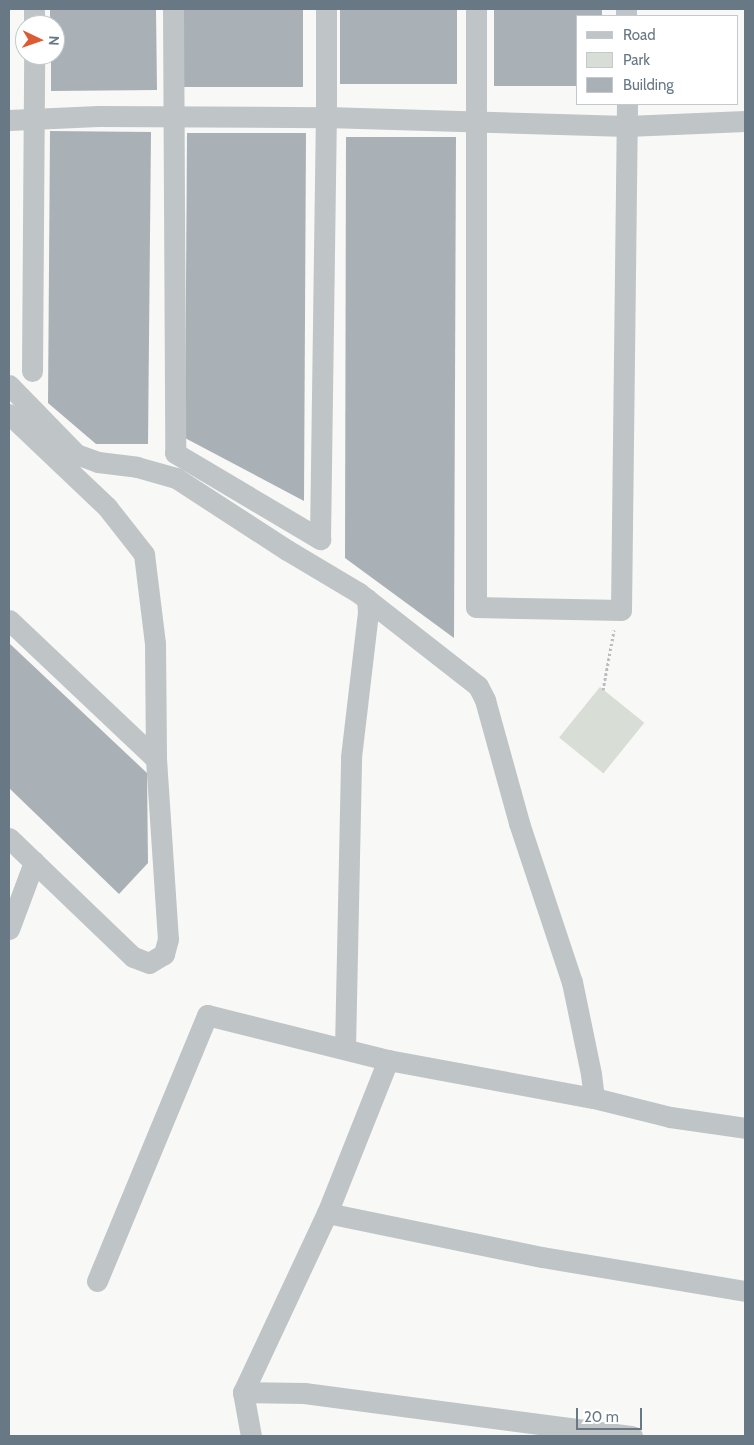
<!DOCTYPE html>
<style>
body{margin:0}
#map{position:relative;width:754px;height:1445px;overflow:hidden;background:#f8f8f6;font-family:Cabin,sans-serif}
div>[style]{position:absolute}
.green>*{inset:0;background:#d8ddd5;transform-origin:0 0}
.building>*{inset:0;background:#a9b1b6;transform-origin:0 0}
.path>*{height:3px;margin-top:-1.5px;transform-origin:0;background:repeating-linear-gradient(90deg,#babdbf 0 2.5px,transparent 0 5px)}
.street>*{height:21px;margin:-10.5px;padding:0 10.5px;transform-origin:10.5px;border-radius:10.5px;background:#bfc4c7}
span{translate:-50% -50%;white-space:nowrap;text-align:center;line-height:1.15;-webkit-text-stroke:5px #fff;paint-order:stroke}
.frame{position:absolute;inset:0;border:10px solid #697885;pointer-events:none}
.legend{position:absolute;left:576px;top:15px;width:162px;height:90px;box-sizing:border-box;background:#fff;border:1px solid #c3c9ce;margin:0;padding:6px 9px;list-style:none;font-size:15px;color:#697885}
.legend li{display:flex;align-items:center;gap:10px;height:25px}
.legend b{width:25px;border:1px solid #c3c9ce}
.north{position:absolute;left:15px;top:15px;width:50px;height:50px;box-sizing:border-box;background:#fff;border:1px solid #c3c9ce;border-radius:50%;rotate:93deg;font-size:14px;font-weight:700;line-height:20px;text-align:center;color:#697885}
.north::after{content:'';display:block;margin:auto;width:18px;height:22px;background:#db5c33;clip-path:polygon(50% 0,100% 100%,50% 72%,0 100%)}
.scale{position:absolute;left:576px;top:1408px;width:66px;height:22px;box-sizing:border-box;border:2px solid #697885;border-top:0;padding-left:6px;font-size:15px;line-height:18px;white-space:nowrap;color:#697885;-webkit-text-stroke:4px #fff;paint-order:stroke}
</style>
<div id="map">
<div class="green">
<div style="left:600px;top:687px;width:57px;height:65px;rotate:39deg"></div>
</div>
<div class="building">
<div style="clip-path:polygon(50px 9px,156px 9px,157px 90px,51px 91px,51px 55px,55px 55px,55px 25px,50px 25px)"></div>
<div style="left:183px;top:9px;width:120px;height:78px"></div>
<div style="left:340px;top:9px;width:117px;height:75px"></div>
<div style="clip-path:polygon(494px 9px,602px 9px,602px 16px,578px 16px,578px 86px,494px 86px)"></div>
<div style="clip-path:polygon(50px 131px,151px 132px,148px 444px,96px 444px,48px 403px)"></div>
<div style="clip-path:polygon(187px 133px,306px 133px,304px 501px,185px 438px)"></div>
<div style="clip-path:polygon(346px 137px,456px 137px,454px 638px,345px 558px)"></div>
<div style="clip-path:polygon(9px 643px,147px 773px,148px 863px,119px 894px,9px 788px)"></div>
</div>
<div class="path">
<div style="left:603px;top:690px;width:61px;rotate:-79.6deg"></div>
</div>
<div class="street">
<div style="left:173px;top:9px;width:444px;rotate:89.7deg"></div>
<div style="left:175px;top:453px;width:169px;rotate:30.7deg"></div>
<div style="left:320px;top:539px;width:422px;rotate:-89.2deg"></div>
<div style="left:326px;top:117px;width:301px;rotate:1.7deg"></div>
<div style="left:627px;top:126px;width:118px;rotate:-2.4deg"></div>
<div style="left:476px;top:9px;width:598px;rotate:90deg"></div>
<div style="left:476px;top:607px;width:145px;rotate:1.2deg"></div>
<div style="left:621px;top:610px;width:506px;rotate:-89.32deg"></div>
<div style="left:626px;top:9px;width:7px;rotate:90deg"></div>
<div style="left:34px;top:25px;width:16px;rotate:-90deg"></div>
<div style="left:9px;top:120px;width:89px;rotate:-2.6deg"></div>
<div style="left:98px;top:116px;width:228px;rotate:0.3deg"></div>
<div style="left:326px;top:117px;width:108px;rotate:-90deg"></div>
<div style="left:32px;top:371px;width:316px;rotate:-89.6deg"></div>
<div style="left:9px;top:385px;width:96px;rotate:45.8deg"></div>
<div style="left:76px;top:454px;width:23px;rotate:20deg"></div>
<div style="left:98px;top:462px;width:39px;rotate:7deg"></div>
<div style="left:137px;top:467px;width:41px;rotate:15.8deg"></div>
<div style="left:176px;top:478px;width:132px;rotate:33deg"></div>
<div style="left:287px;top:550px;width:84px;rotate:30.8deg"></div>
<div style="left:359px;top:593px;width:151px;rotate:38deg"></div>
<div style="left:478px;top:686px;width:16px;rotate:63deg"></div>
<div style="left:485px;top:700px;width:128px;rotate:74.5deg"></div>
<div style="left:519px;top:823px;width:168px;rotate:71.6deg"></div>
<div style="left:572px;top:982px;width:94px;rotate:78.3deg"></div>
<div style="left:591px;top:1074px;width:24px;rotate:83deg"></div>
<div style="left:9px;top:414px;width:135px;rotate:43.5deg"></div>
<div style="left:107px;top:507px;width:60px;rotate:51.8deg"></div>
<div style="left:144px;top:554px;width:90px;rotate:83deg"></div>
<div style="left:155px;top:643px;width:116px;rotate:89.5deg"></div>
<div style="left:9px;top:620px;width:202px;rotate:43.4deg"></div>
<div style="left:156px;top:759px;width:180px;rotate:86.2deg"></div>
<div style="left:168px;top:939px;width:16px;rotate:105deg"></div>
<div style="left:164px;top:954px;width:17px;rotate:149deg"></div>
<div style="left:149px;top:963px;width:17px;rotate:-159deg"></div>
<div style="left:133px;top:957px;width:172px;rotate:-136.2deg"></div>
<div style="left:9px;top:929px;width:72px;rotate:-69.5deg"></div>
<div style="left:345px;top:1049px;width:292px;rotate:-88.8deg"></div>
<div style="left:351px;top:757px;width:146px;rotate:-83.3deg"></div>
<div style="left:368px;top:612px;width:13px;rotate:-94deg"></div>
<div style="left:388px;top:1060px;width:209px;rotate:10.5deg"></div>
<div style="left:594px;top:1098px;width:78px;rotate:14deg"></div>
<div style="left:670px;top:1117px;width:76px;rotate:8.3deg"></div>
<div style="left:327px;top:1213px;width:219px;rotate:11.6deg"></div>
<div style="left:542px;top:1257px;width:206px;rotate:9.5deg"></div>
<div style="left:97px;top:1281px;width:288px;rotate:-67.5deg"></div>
<div style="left:207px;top:1015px;width:187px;rotate:14deg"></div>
<div style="left:388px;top:1060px;width:165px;rotate:111.7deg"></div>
<div style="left:327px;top:1213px;width:198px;rotate:115.1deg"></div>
<div style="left:243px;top:1392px;width:45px;rotate:79.7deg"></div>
<div style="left:243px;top:1392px;width:61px;rotate:0.9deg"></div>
<div style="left:304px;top:1393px;width:331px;rotate:7.5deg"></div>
</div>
<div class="frame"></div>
<ul class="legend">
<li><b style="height:6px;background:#bfc4c7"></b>Road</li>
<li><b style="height:14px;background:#d8ddd5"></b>Park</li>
<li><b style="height:14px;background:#a9b1b6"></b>Building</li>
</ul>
<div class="north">N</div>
<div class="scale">20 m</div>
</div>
